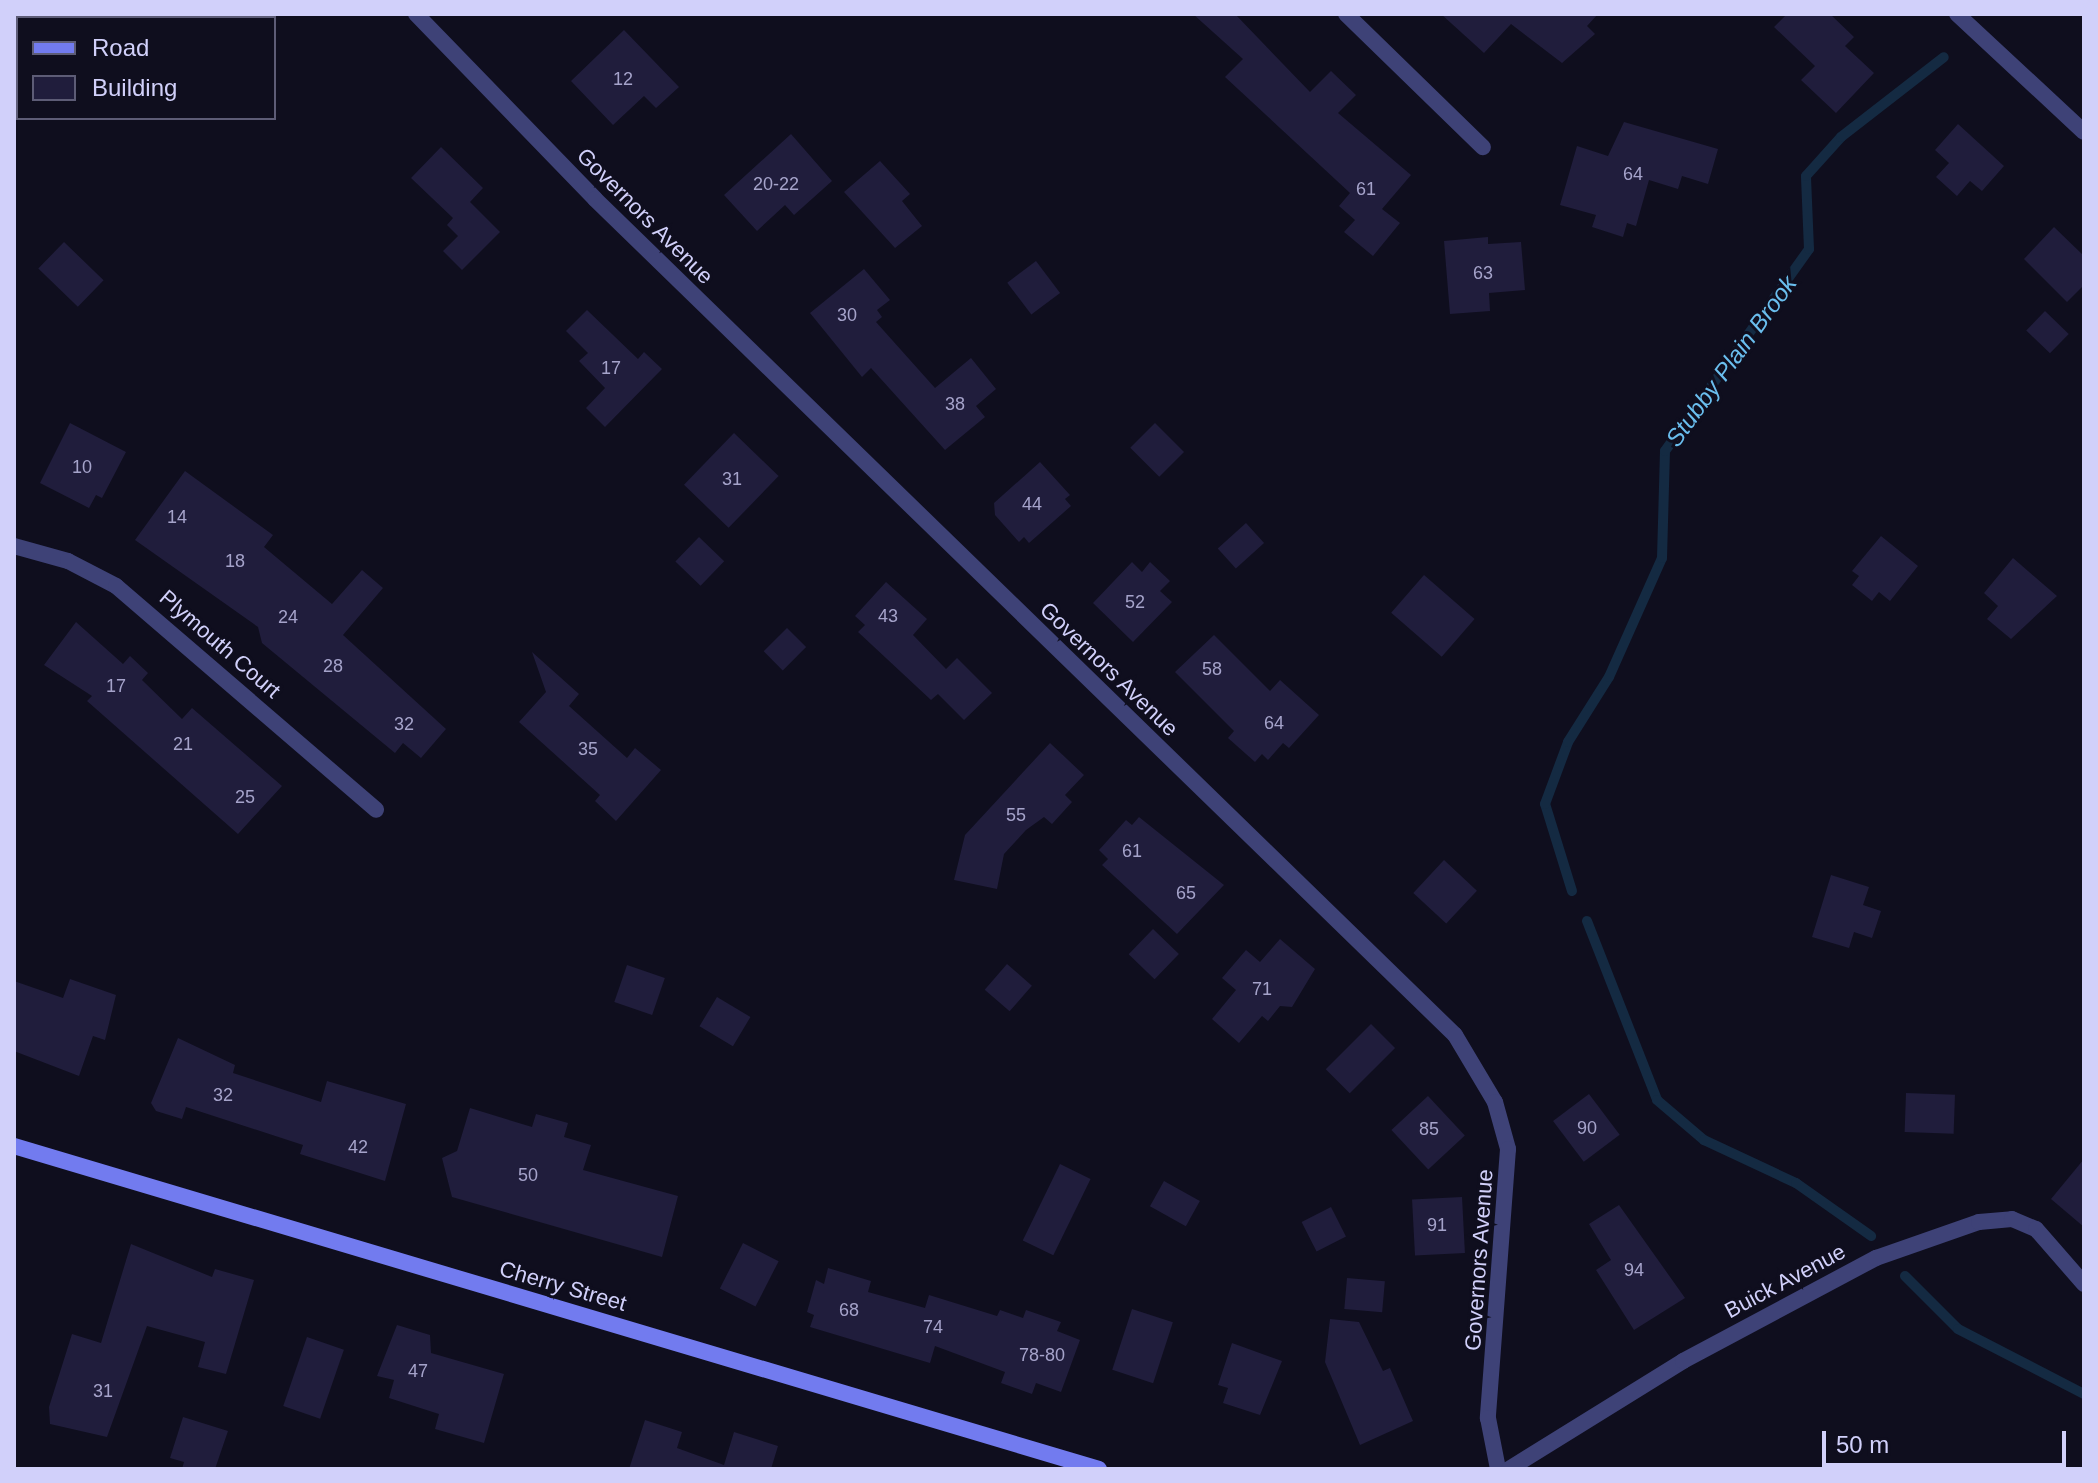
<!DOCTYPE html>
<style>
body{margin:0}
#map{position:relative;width:2098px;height:1483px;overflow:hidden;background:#0f0e1e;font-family:Helvetica,sans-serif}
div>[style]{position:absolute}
.stream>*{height:10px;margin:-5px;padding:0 5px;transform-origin:5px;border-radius:5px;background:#142a42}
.building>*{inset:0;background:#201d3c;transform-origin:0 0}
.minor>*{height:16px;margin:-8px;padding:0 8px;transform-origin:8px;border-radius:8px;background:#3e4277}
.secondary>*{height:16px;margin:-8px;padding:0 8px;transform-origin:8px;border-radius:8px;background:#727bef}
span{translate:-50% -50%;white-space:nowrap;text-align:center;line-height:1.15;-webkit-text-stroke:6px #0f0e1e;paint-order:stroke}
.number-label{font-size:18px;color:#a5a3ca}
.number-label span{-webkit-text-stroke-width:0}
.street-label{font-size:22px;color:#d1d0fa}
.water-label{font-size:24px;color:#6abeee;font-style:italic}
.frame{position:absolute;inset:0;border:16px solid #d1d0fa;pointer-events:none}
.legend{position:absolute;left:16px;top:16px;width:260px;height:104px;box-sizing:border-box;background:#0f0e1e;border:2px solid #5d5c76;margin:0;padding:10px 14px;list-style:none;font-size:24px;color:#d1d0fa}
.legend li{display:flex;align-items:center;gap:16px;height:40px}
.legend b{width:40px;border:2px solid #5d5c76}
.scale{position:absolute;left:1822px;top:1431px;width:244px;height:36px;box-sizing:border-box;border:4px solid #d1d0fa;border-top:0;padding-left:10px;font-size:24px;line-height:28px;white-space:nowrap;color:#d1d0fa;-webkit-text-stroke:6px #0f0e1e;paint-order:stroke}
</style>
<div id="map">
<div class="stream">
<div style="left:1572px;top:891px;width:91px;rotate:-107.2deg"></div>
<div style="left:1545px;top:804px;width:66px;rotate:-69.6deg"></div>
<div style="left:1568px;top:742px;width:77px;rotate:-57.8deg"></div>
<div style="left:1609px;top:677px;width:130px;rotate:-66deg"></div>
<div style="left:1662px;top:558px;width:107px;rotate:-88.4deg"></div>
<div style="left:1665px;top:451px;width:248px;rotate:-54.5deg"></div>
<div style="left:1809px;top:249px;width:73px;rotate:-92.4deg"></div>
<div style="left:1806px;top:176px;width:52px;rotate:-48.1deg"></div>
<div style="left:1841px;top:137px;width:130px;rotate:-37.8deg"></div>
<div style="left:1587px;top:921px;width:192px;rotate:68.6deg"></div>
<div style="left:1657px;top:1100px;width:62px;rotate:40.4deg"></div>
<div style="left:1704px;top:1140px;width:102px;rotate:25.1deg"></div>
<div style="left:1796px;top:1183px;width:92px;rotate:35.2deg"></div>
<div style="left:1905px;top:1276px;width:75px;rotate:45deg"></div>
<div style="left:1958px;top:1329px;width:142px;rotate:27.3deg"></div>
</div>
<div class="building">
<div style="clip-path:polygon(1193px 14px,1235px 14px,1310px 92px,1331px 71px,1356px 95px,1338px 113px,1411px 175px,1382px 209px,1400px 223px,1373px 256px,1344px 232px,1355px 220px,1339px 206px,1350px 193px,1225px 77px,1243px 59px)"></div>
<div style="clip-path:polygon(1441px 14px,1598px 14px,1587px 26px,1595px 34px,1562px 63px,1511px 24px,1484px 53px)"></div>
<div style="clip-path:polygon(1787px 14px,1830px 14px,1854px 37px,1845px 46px,1874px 73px,1836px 113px,1801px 80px,1815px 66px,1774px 27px)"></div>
<div style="clip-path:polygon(624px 30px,679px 87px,656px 108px,644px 96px,613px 125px,571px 81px)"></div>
<div style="clip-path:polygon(1624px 122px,1718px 149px,1708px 184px,1682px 176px,1678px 189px,1649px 180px,1636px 226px,1627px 223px,1623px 237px,1592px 227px,1596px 215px,1560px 205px,1577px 146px,1608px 156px)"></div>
<div style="clip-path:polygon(1958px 124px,2004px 166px,1982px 191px,1970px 181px,1957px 196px,1936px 177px,1949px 163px,1935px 150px)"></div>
<div style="clip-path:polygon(791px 134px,832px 181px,794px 215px,785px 205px,757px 231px,724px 195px)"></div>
<div style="clip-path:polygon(441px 147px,483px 188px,470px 202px,500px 232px,462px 270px,443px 251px,458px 236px,447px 225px,453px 218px,411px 178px)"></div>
<div style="clip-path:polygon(880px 161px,910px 194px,902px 201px,922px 226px,895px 248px,844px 192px)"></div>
<div style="clip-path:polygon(2054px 227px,2084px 256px,2084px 285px,2067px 302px,2024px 259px)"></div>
<div style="clip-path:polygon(1488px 237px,1488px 244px,1521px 242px,1525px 290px,1489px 293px,1490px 311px,1450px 314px,1444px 241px)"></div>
<div style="left:64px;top:242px;width:55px;height:37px;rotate:44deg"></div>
<div style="left:1036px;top:261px;width:40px;height:36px;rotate:53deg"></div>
<div style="clip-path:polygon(864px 269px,890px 300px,877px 310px,882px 317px,876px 322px,935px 388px,971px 358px,996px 389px,976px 406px,985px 417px,945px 450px,871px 368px,862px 377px,810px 313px)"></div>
<div style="clip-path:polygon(587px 310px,638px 359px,644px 352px,662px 369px,605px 427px,586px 408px,605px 388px,579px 361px,588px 353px,566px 331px)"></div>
<div style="left:2045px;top:311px;width:33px;height:27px;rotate:44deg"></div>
<div style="clip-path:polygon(70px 423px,126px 452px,102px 498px,96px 495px,89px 508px,40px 483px)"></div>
<div style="left:1155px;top:423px;width:41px;height:35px;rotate:45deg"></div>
<div style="left:734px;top:433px;width:62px;height:72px;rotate:44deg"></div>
<div style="clip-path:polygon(1040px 462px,1070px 495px,1065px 499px,1071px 506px,1029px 543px,1024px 537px,1019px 542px,995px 515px,994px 503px)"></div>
<div style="clip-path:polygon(185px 471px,273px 535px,264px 547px,332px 604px,362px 570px,383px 588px,343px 635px,446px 729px,421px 758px,403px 743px,395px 753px,262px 643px,258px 627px,135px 540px)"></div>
<div style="left:1246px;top:523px;width:27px;height:38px;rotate:48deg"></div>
<div style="clip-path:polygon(1881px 536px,1918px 566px,1890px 601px,1879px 592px,1872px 601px,1852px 585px,1859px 576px,1852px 571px)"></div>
<div style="left:699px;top:537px;width:35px;height:34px;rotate:44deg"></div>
<div style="clip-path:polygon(2013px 558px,2057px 596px,2011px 639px,1987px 619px,1998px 606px,1984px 593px)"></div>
<div style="clip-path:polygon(1132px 562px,1142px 572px,1150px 562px,1170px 581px,1160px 591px,1172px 602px,1133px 642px,1093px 603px)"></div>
<div style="left:1424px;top:575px;width:67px;height:50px;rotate:41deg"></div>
<div style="clip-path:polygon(886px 582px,927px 619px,913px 635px,946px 669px,957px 658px,992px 693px,964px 720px,938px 694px,931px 700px,858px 632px,865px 625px,855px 616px)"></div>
<div style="clip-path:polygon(76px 622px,123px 664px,130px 656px,148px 673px,142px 680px,182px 719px,192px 708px,282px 786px,238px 834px,87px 701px,92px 696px,44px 665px)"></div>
<div style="left:787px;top:628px;width:27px;height:33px;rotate:45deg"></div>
<div style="clip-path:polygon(1214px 635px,1270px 691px,1280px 680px,1319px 715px,1289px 748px,1283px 743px,1268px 760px,1262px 754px,1255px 762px,1228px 738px,1234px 731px,1175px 672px)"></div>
<div style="clip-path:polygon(532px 652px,579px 694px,569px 706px,627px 758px,635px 748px,661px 770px,616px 821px,595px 801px,600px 795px,519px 722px,546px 692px)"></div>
<div style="clip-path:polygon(1050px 743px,1084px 775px,1065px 795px,1072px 802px,1052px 824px,1044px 817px,1026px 830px,1004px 854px,997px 889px,954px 880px,965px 835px)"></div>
<div style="clip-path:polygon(1139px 817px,1224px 885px,1177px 934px,1102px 865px,1108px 859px,1099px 850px,1126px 820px,1132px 825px)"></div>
<div style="left:1444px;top:860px;width:45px;height:45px;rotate:43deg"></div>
<div style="clip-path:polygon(1831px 875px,1869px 887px,1863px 905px,1881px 911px,1872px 938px,1854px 932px,1849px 948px,1812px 937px)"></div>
<div style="left:1153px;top:929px;width:36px;height:35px;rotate:44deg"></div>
<div style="clip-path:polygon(1280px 939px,1315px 969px,1292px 1007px,1280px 1006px,1268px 1021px,1262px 1016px,1239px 1043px,1212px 1019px,1236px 990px,1222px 978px,1246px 950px,1260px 962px)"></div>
<div style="left:1007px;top:964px;width:33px;height:34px;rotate:41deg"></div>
<div style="left:627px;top:965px;width:40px;height:39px;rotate:19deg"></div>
<div style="clip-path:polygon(70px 979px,116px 995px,105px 1040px,93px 1036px,79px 1076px,14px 1051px,14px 981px,63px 998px)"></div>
<div style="left:717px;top:997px;width:39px;height:34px;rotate:31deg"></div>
<div style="left:1371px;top:1024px;width:34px;height:64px;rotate:45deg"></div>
<div style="clip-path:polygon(178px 1038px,235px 1065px,233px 1073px,321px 1102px,327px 1081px,406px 1104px,385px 1181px,300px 1154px,303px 1145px,186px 1107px,182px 1119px,156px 1111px,151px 1103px)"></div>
<div style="left:1906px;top:1093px;width:49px;height:39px;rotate:2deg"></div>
<div style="left:1589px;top:1094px;width:51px;height:45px;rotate:53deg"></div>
<div style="left:1428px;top:1096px;width:54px;height:50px;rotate:47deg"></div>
<div style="clip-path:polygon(470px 1108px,532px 1127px,536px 1114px,568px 1123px,564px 1137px,591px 1145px,583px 1170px,678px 1196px,662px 1257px,452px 1197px,442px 1158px,457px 1151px)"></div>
<div style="clip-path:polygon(2084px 1159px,2084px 1227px,2051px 1199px)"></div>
<div style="left:1060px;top:1164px;width:34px;height:85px;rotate:26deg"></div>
<div style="left:1164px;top:1181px;width:41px;height:29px;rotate:29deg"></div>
<div style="left:1462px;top:1197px;width:56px;height:50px;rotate:87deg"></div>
<div style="clip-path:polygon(1619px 1205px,1685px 1298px,1634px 1330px,1596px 1270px,1611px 1260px,1589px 1224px)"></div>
<div style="left:1331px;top:1207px;width:33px;height:33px;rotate:63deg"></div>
<div style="left:743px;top:1243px;width:40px;height:51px;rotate:27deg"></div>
<div style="clip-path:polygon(131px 1244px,212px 1277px,215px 1269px,254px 1280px,226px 1374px,198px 1367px,205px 1342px,147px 1326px,107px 1437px,50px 1424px,49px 1407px,72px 1334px,101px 1343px)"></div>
<div style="clip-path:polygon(828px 1268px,871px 1281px,868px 1292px,925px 1308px,929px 1295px,997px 1316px,1000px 1310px,1023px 1318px,1026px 1310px,1061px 1322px,1057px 1331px,1080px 1340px,1061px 1392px,1036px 1383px,1032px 1394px,1001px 1383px,1005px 1372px,935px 1346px,930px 1363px,810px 1327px,814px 1315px,807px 1312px,816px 1280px,824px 1284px)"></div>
<div style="left:1347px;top:1278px;width:38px;height:31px;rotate:5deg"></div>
<div style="left:1132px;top:1309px;width:43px;height:64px;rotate:18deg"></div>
<div style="clip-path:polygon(1330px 1319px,1359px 1322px,1383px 1371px,1390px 1368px,1413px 1421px,1360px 1445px,1325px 1362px)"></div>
<div style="clip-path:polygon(397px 1325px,430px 1335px,431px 1353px,504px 1374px,484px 1443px,435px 1429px,439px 1414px,389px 1398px,394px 1380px,377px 1376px)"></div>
<div style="left:307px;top:1337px;width:39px;height:73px;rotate:19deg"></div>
<div style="clip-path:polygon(1232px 1343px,1282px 1361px,1260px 1415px,1223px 1403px,1228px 1388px,1218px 1385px)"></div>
<div style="clip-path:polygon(183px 1417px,228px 1431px,215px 1469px,182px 1469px,184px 1462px,170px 1458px)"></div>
<div style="clip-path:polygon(645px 1420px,682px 1432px,677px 1448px,724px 1465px,734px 1432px,778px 1446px,771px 1469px,629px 1469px)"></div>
</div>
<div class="minor">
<div style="left:416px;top:14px;width:257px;rotate:45.9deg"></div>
<div style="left:595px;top:199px;width:1199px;rotate:44.19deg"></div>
<div style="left:1455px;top:1035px;width:78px;rotate:59.2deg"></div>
<div style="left:1495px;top:1102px;width:49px;rotate:74.5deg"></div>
<div style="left:1508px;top:1149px;width:270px;rotate:94.3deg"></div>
<div style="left:1488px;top:1418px;width:52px;rotate:78.9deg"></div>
<div style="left:1346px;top:14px;width:191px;rotate:44.2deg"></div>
<div style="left:1957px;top:14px;width:173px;rotate:42.9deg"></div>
<div style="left:14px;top:546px;width:56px;rotate:15.5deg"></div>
<div style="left:68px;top:561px;width:54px;rotate:27.5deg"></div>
<div style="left:116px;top:586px;width:343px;rotate:40.7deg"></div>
<div style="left:1509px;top:1469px;width:205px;rotate:-31.8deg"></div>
<div style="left:1683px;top:1361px;width:219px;rotate:-28.1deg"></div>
<div style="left:1876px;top:1258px;width:109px;rotate:-19.3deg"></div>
<div style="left:1979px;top:1222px;width:33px;rotate:-5deg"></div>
<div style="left:2012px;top:1219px;width:26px;rotate:23deg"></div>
<div style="left:2036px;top:1229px;width:73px;rotate:48.9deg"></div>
</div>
<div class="secondary">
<div style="left:14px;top:1146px;width:1132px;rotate:16.58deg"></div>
</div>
<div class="number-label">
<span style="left:623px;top:79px">12</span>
<span style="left:1633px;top:174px">64</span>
<span style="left:776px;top:184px">20-22</span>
<span style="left:1366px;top:189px">61</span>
<span style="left:1483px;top:273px">63</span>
<span style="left:847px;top:315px">30</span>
<span style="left:611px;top:368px">17</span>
<span style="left:955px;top:404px">38</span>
<span style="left:82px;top:467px">10</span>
<span style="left:732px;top:479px">31</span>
<span style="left:1032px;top:504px">44</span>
<span style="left:177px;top:517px">14</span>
<span style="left:235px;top:561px">18</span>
<span style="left:1135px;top:602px">52</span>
<span style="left:888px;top:616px">43</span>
<span style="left:288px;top:617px">24</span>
<span style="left:333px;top:666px">28</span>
<span style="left:1212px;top:669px">58</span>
<span style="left:116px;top:686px">17</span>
<span style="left:1274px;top:723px">64</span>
<span style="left:404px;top:724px">32</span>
<span style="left:183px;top:744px">21</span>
<span style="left:588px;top:749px">35</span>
<span style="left:245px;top:797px">25</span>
<span style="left:1016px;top:815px">55</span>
<span style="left:1132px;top:851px">61</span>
<span style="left:1186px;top:893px">65</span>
<span style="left:1262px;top:989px">71</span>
<span style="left:223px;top:1095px">32</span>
<span style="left:1587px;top:1128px">90</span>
<span style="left:1429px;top:1129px">85</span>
<span style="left:358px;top:1147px">42</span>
<span style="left:528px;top:1175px">50</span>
<span style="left:1437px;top:1225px">91</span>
<span style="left:1634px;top:1270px">94</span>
<span style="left:849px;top:1310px">68</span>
<span style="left:933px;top:1327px">74</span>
<span style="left:1042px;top:1355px">78-80</span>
<span style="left:418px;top:1371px">47</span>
<span style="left:103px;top:1391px">31</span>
</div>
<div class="street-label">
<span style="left:645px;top:216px;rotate:45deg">Governors Avenue</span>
<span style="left:220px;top:644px;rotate:41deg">Plymouth Court</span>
<span style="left:1109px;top:669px;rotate:44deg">Governors Avenue</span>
<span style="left:1479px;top:1260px;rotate:-86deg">Governors Avenue</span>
<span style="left:1785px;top:1281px;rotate:-28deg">Buick Avenue</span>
<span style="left:563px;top:1286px;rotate:16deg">Cherry Street</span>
</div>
<div class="water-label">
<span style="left:1731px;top:361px;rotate:-54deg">Stubby Plain Brook</span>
</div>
<div class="frame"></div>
<ul class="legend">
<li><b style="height:10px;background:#727bef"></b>Road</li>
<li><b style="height:22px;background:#201d3c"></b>Building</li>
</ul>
<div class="scale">50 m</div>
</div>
